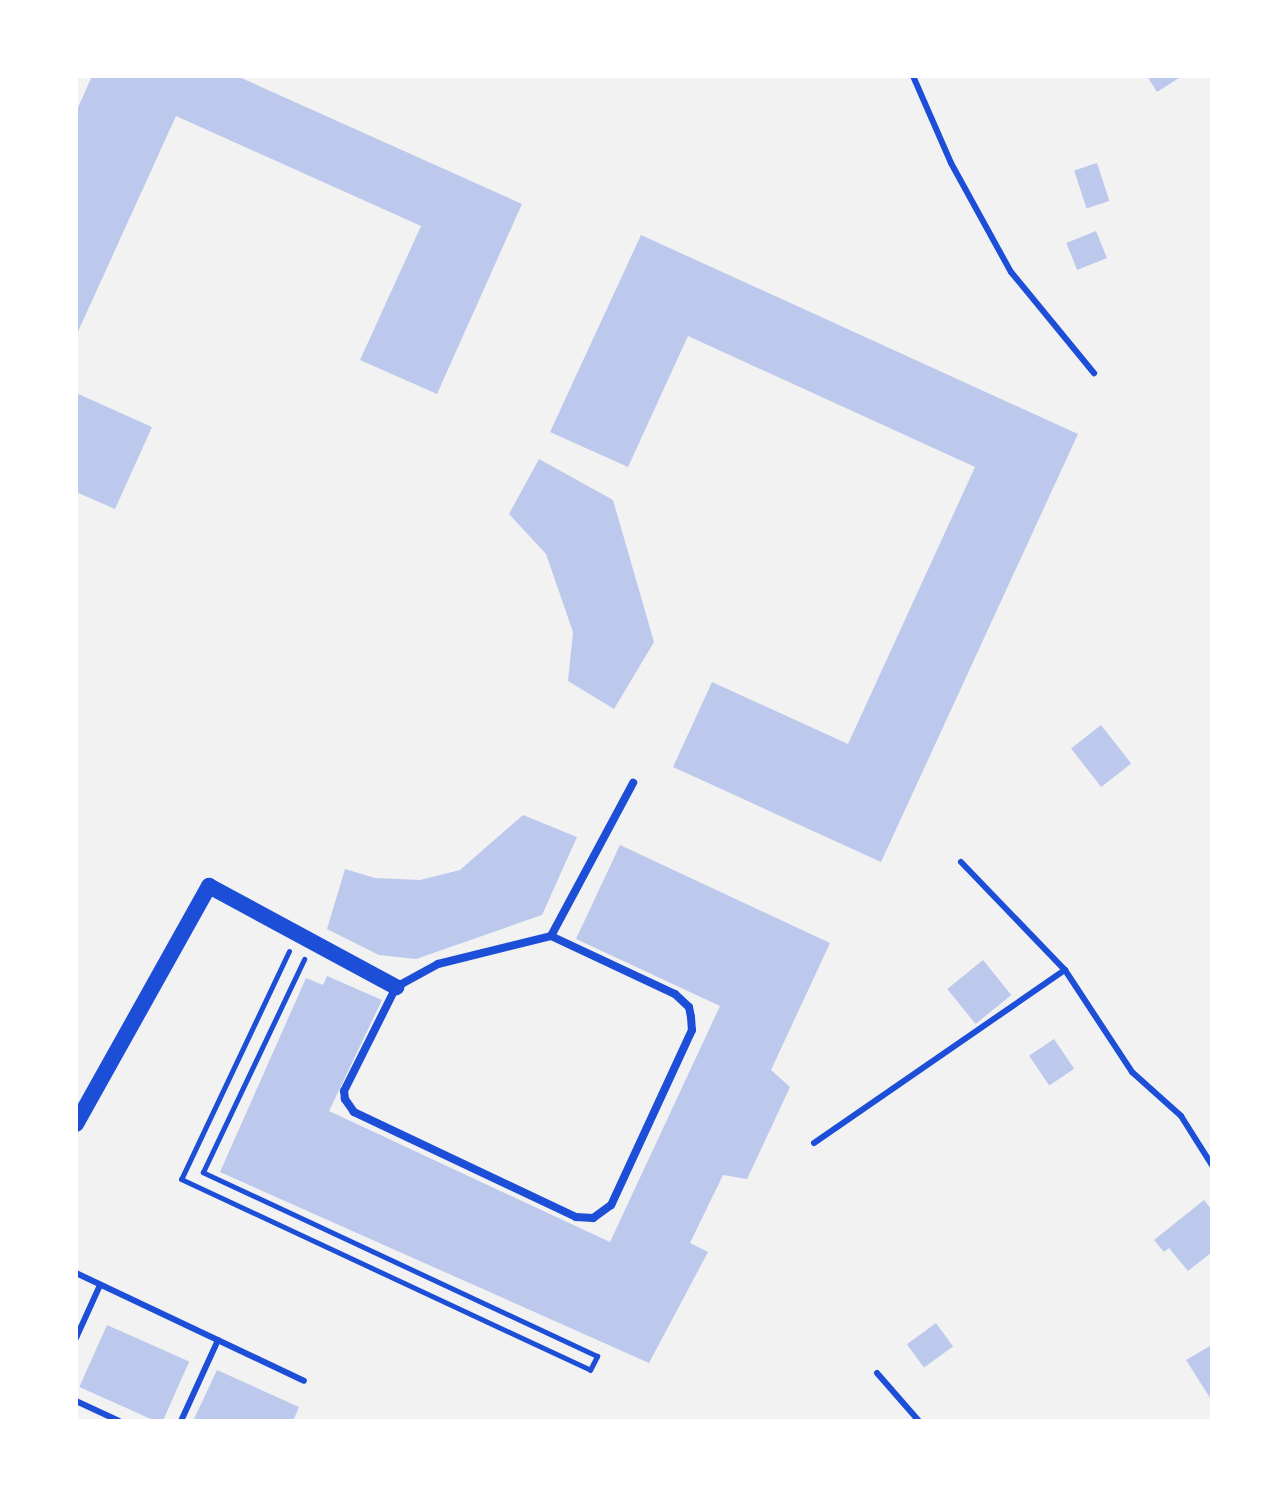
<!DOCTYPE html>
<style>
body{margin:0}
#map{position:relative;width:1288px;height:1497px;overflow:hidden;background:#f2f2f2;font-family:"PT Sans",sans-serif}
div>[style]{position:absolute}
.building>*{inset:0;background:#bdc9ec;transform-origin:0 0}
.path>*{height:5px;margin:-2.5px;padding:0 2.5px;transform-origin:2.5px;border-radius:2.5px;background:#1d4ed8}
.service>*{height:6px;margin:-3px;padding:0 3px;transform-origin:3px;border-radius:3px;background:#1d4ed8}
.minor>*{height:8px;margin:-4px;padding:0 4px;transform-origin:4px;border-radius:4px;background:#1d4ed8}
.secondary>*{height:16px;margin:-8px;padding:0 8px;transform-origin:8px;border-radius:8px;background:#1d4ed8}
span{translate:-50% -50%;white-space:nowrap;text-align:center;line-height:1.15;-webkit-text-stroke:6px #fff;paint-order:stroke}
.frame{position:absolute;inset:0;border:78px solid #fff;pointer-events:none}
</style>
<div id="map">
<div class="building">
<div style="clip-path:polygon(92px 76px,237px 76px,522px 204px,437px 394px,360px 360px,421px 226px,176px 116px,76px 336px,76px 112px)"></div>
<div style="clip-path:polygon(1147px 76px,1182px 76px,1157px 92px)"></div>
<div style="left:1097px;top:163px;width:40px;height:24px;rotate:72deg"></div>
<div style="left:1096px;top:231px;width:29px;height:32px;rotate:68deg"></div>
<div style="clip-path:polygon(641px 235px,1078px 434px,881px 862px,673px 767px,712px 682px,848px 744px,975px 467px,688px 336px,628px 467px,550px 432px)"></div>
<div style="clip-path:polygon(76px 393px,152px 427px,115px 509px,76px 492px)"></div>
<div style="clip-path:polygon(539px 459px,613px 500px,654px 642px,614px 709px,568px 681px,573px 632px,546px 554px,509px 514px)"></div>
<div style="left:1101px;top:725px;width:49px;height:38px;rotate:52deg"></div>
<div style="clip-path:polygon(523px 815px,577px 837px,542px 915px,416px 959px,379px 955px,327px 929px,345px 869px,375px 878px,420px 880px,460px 870px)"></div>
<div style="clip-path:polygon(620px 845px,830px 943px,771px 1070px,790px 1087px,747px 1179px,723px 1175px,690px 1243px,708px 1252px,649px 1363px,220px 1172px,306px 978px,323px 985px,327px 976px,382px 1000px,329px 1111px,610px 1242px,720px 1006px,576px 939px)"></div>
<div style="left:983px;top:960px;width:45px;height:46px;rotate:51deg"></div>
<div style="left:1054px;top:1039px;width:36px;height:30px;rotate:56deg"></div>
<div style="clip-path:polygon(1204px 1200px,1212px 1210px,1212px 1252px,1188px 1271px,1169px 1248px,1164px 1252px,1154px 1240px)"></div>
<div style="left:936px;top:1323px;width:29px;height:36px;rotate:54deg"></div>
<div style="left:107px;top:1325px;width:90px;height:68px;rotate:24deg"></div>
<div style="clip-path:polygon(1210px 1346px,1212px 1350px,1212px 1401px,1186px 1360px)"></div>
<div style="clip-path:polygon(217px 1370px,299px 1407px,293px 1421px,193px 1421px)"></div>
</div>
<div class="path">
<div style="left:289px;top:951px;width:252px;rotate:115.3deg"></div>
<div style="left:181px;top:1179px;width:451px;rotate:25deg"></div>
<div style="left:590px;top:1370px;width:16px;rotate:-63deg"></div>
<div style="left:597px;top:1356px;width:435px;rotate:-155deg"></div>
<div style="left:203px;top:1172px;width:236px;rotate:-64.6deg"></div>
</div>
<div class="service">
<div style="left:913px;top:76px;width:95px;rotate:66.4deg"></div>
<div style="left:951px;top:163px;width:124px;rotate:61.2deg"></div>
<div style="left:1011px;top:272px;width:131px;rotate:50.6deg"></div>
<div style="left:961px;top:862px;width:150px;rotate:46.1deg"></div>
<div style="left:1065px;top:970px;width:122px;rotate:56.7deg"></div>
<div style="left:1132px;top:1072px;width:66px;rotate:41.9deg"></div>
<div style="left:1181px;top:1116px;width:58px;rotate:57.7deg"></div>
<div style="left:814px;top:1143px;width:305px;rotate:-34.6deg"></div>
<div style="left:76px;top:1273px;width:252px;rotate:25.3deg"></div>
<div style="left:76px;top:1338px;width:58px;rotate:-65.6deg"></div>
<div style="left:877px;top:1373px;width:64px;rotate:48.8deg"></div>
<div style="left:76px;top:1401px;width:47px;rotate:24.9deg"></div>
<div style="left:181px;top:1421px;width:89px;rotate:-65.4deg"></div>
</div>
<div class="minor">
<div style="left:551px;top:936px;width:137px;rotate:25.1deg"></div>
<div style="left:675px;top:994px;width:19px;rotate:43deg"></div>
<div style="left:689px;top:1007px;width:10px;rotate:79deg"></div>
<div style="left:691px;top:1017px;width:13px;rotate:86deg"></div>
<div style="left:692px;top:1030px;width:193px;rotate:114.8deg"></div>
<div style="left:611px;top:1205px;width:22px;rotate:144deg"></div>
<div style="left:593px;top:1218px;width:17px;rotate:-177deg"></div>
<div style="left:576px;top:1217px;width:246px;rotate:-154.7deg"></div>
<div style="left:354px;top:1112px;width:16px;rotate:-125deg"></div>
<div style="left:345px;top:1099px;width:8px;rotate:-97deg"></div>
<div style="left:344px;top:1091px;width:116px;rotate:-63.4deg"></div>
<div style="left:396px;top:987px;width:48px;rotate:-28.7deg"></div>
<div style="left:438px;top:964px;width:116px;rotate:-13.9deg"></div>
<div style="left:551px;top:936px;width:174px;rotate:-61.8deg"></div>
</div>
<div class="secondary">
<div style="left:76px;top:1124px;width:273px;rotate:-60.8deg"></div>
<div style="left:209px;top:886px;width:213px;rotate:28.4deg"></div>
</div>
<div class="frame"></div>
</div>
